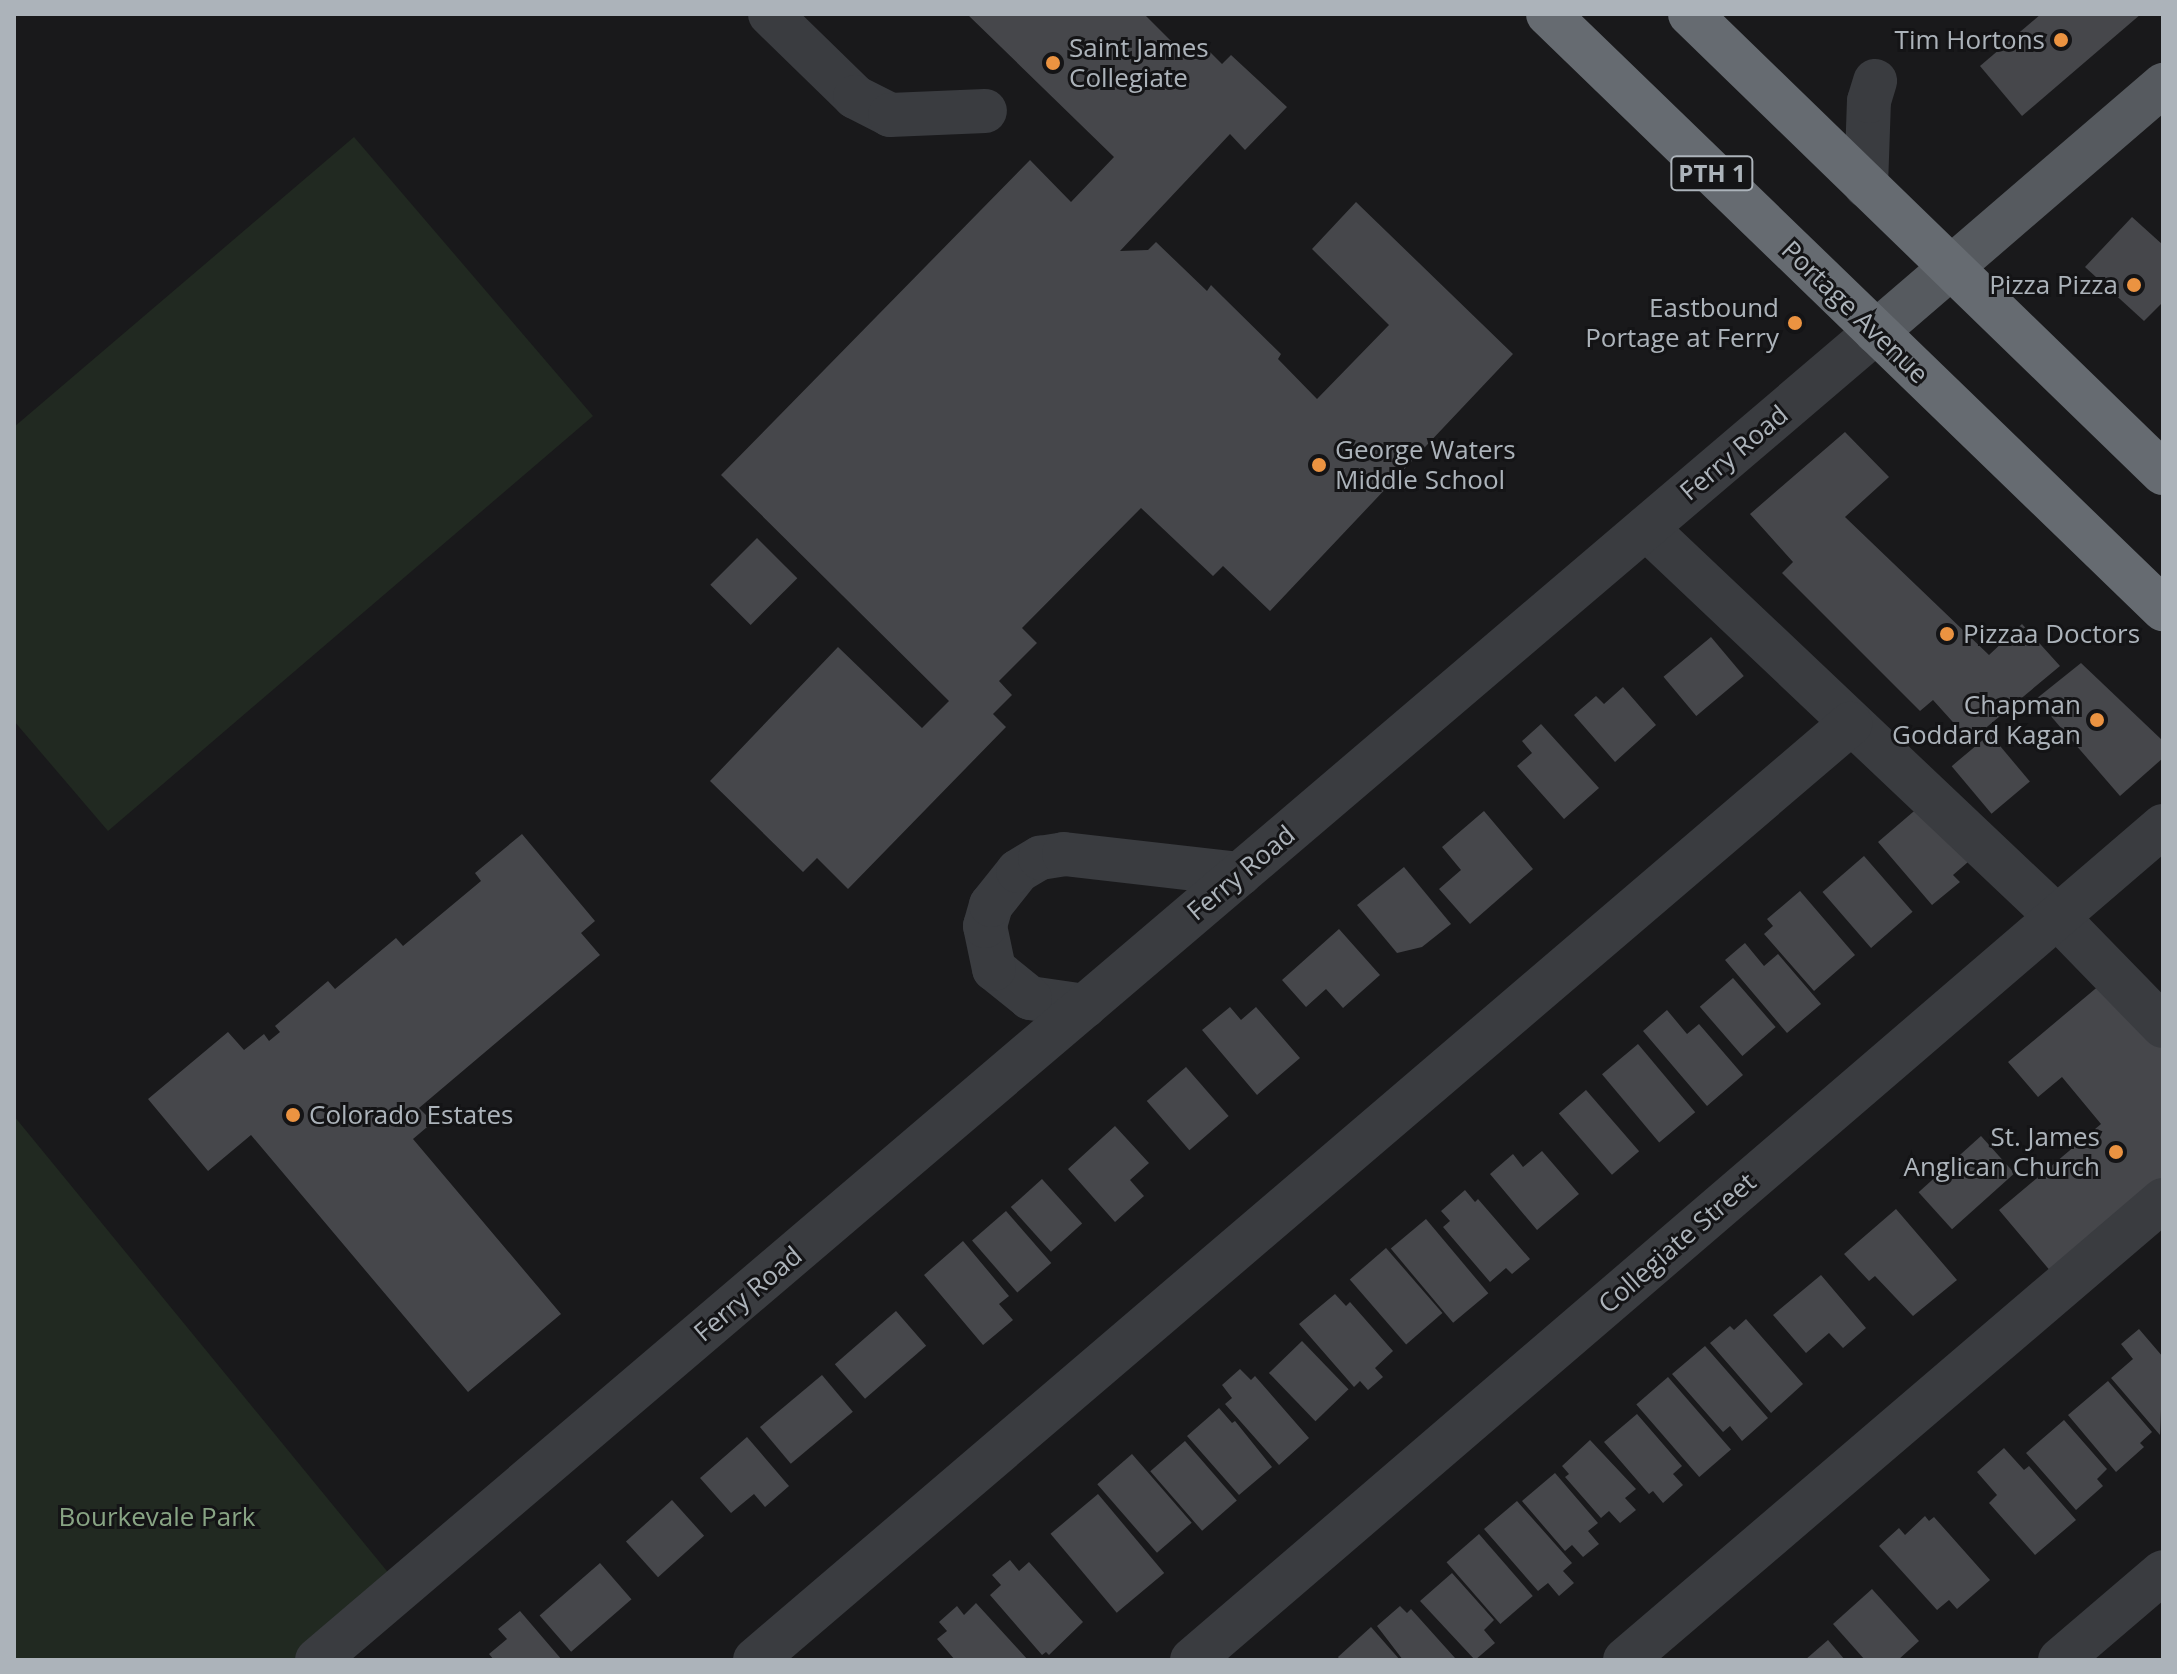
<!DOCTYPE html>
<style>
body{margin:0}
#map{position:relative;width:2177px;height:1674px;overflow:hidden;background:#19191b;font-family:"Open Sans",sans-serif}
div>[style]{position:absolute}
.green>*{inset:0;background:#212921}
.building>*{inset:0;background:#46474b;transform-origin:0 0}
.minor>*{height:44px;margin:-22px;padding:0 22px;transform-origin:22px;border-radius:22px;background:#3a3c40}
.major>*{height:44px;margin:-22px;padding:0 22px;transform-origin:22px;border-radius:22px;background:#565a5f}
.highway>*{height:44px;margin:-22px;padding:0 22px;transform-origin:22px;border-radius:22px;background:#666b71}
.dots>*{width:22px;height:22px;translate:-50% -50%;box-sizing:border-box;border:4px solid #141416;border-radius:50%}
span{translate:-50% -50%;white-space:nowrap;text-align:center;line-height:1.15;-webkit-text-stroke:6px #141416;paint-order:stroke}
.shield-label span{padding:2px 6px;background:#141416;border:2px solid;border-radius:6px;-webkit-text-stroke-width:0}
.shield-label{font-size:24px;color:#acb3ba;font-weight:700}
.poi-label{font-size:26px;color:#acb3ba}
.right{translate:-100% -50%;text-align:right}
.left{translate:0 -50%;text-align:left}
.street-label{font-size:26px;color:#acb3ba}
.park-label{font-size:26px;color:#88a484}
.frame{position:absolute;inset:0;border:16px solid #acb3ba;pointer-events:none}
</style>
<div id="map">
<div class="green">
<div style="clip-path:polygon(354px 137px,593px 416px,108px 831px,14px 721px,14px 427px)"></div>
<div style="clip-path:polygon(14px 1116px,400px 1587px,317px 1660px,14px 1660px)"></div>
</div>
<div class="building">
<div style="clip-path:polygon(967px 14px,1144px 14px,1188px 58px,1202px 44px,1222px 64px,1231px 55px,1287px 107px,1245px 150px,1230px 134px,1120px 251px,1148px 250px,1156px 242px,1207px 291px,1211px 285px,1223px 297px,1281px 354px,1278px 359px,1317px 399px,1389px 325px,1312px 249px,1356px 202px,1513px 354px,1270px 611px,1223px 566px,1213px 576px,1141px 508px,1022px 628px,1037px 643px,999px 681px,1012px 695px,993px 714px,1006px 727px,848px 889px,817px 858px,803px 872px,710px 781px,838px 647px,922px 728px,949px 701px,721px 475px,1030px 160px,1071px 202px,1114px 157px)"></div>
<div style="clip-path:polygon(2041px 14px,2141px 14px,2022px 116px,1980px 66px)"></div>
<div style="clip-path:polygon(2132px 217px,2163px 245px,2163px 302px,2144px 321px,2085px 267px)"></div>
<div style="clip-path:polygon(1845px 432px,1889px 477px,1845px 517px,1989px 655px,2022px 624px,2060px 666px,1970px 741px,1933px 700px,1920px 711px,1782px 573px,1793px 562px,1750px 514px)"></div>
<div style="left:757px;top:538px;width:57px;height:66px;rotate:45deg"></div>
<div style="left:1711px;top:637px;width:51px;height:62px;rotate:50deg"></div>
<div style="clip-path:polygon(2081px 663px,2163px 741px,2163px 758px,2120px 796px,2036px 699px)"></div>
<div style="clip-path:polygon(1623px 687px,1656px 725px,1615px 762px,1574px 715px,1596px 696px,1604px 704px)"></div>
<div style="clip-path:polygon(1541px 724px,1599px 788px,1564px 819px,1517px 766px,1532px 753px,1522px 741px)"></div>
<div style="left:1990px;top:734px;width:62px;height:50px;rotate:50deg"></div>
<div style="clip-path:polygon(1920px 806px,1968px 862px,1953px 875px,1960px 882px,1932px 905px,1878px 842px)"></div>
<div style="clip-path:polygon(1484px 811px,1533px 869px,1470px 924px,1439px 889px,1461px 870px,1442px 847px)"></div>
<div style="clip-path:polygon(522px 834px,595px 921px,581px 933px,600px 955px,419px 1108px,433px 1122px,413px 1139px,561px 1314px,468px 1392px,251px 1135px,208px 1171px,148px 1099px,228px 1032px,244px 1050px,264px 1034px,269px 1041px,280px 1032px,275px 1026px,328px 981px,335px 989px,396px 938px,403px 946px,481px 881px,475px 873px)"></div>
<div style="left:1864px;top:856px;width:74px;height:55px;rotate:49deg"></div>
<div style="clip-path:polygon(1404px 867px,1451px 924px,1422px 947px,1397px 953px,1357px 905px)"></div>
<div style="clip-path:polygon(1800px 891px,1855px 955px,1814px 991px,1764px 934px,1773px 926px,1767px 919px)"></div>
<div style="clip-path:polygon(1339px 929px,1380px 975px,1343px 1008px,1326px 989px,1306px 1007px,1282px 980px)"></div>
<div style="clip-path:polygon(1745px 943px,1764px 966px,1778px 954px,1821px 1004px,1787px 1033px,1725px 960px)"></div>
<div style="left:1733px;top:978px;width:65px;height:44px;rotate:49deg"></div>
<div style="clip-path:polygon(2107px 979px,2163px 1046px,2163px 1179px,2052px 1273px,1999px 1210px,2101px 1124px,2062px 1077px,2038px 1097px,2008px 1062px)"></div>
<div style="clip-path:polygon(1230px 1007px,1241px 1020px,1256px 1007px,1300px 1058px,1257px 1095px,1202px 1030px)"></div>
<div style="clip-path:polygon(1667px 1010px,1687px 1034px,1699px 1024px,1743px 1075px,1707px 1106px,1643px 1031px)"></div>
<div style="left:1638px;top:1044px;width:89px;height:47px;rotate:50deg"></div>
<div style="left:1186px;top:1067px;width:65px;height:52px;rotate:49deg"></div>
<div style="left:1586px;top:1090px;width:81px;height:36px;rotate:49deg"></div>
<div style="clip-path:polygon(1115px 1126px,1149px 1163px,1130px 1180px,1144px 1196px,1115px 1222px,1068px 1169px)"></div>
<div style="left:1981px;top:1136px;width:50px;height:84px;rotate:48deg"></div>
<div style="clip-path:polygon(1542px 1151px,1579px 1194px,1537px 1230px,1490px 1174px,1513px 1154px,1523px 1167px)"></div>
<div style="left:1042px;top:1179px;width:60px;height:42px;rotate:48deg"></div>
<div style="clip-path:polygon(1465px 1190px,1475px 1202px,1478px 1199px,1530px 1259px,1512px 1274px,1506px 1268px,1490px 1282px,1443px 1227px,1450px 1221px,1441px 1211px)"></div>
<div style="clip-path:polygon(1896px 1209px,1957px 1280px,1913px 1316px,1875px 1276px,1869px 1281px,1844px 1254px)"></div>
<div style="left:1006px;top:1211px;width:69px;height:45px;rotate:49deg"></div>
<div style="left:1426px;top:1219px;width:97px;height:46px;rotate:50deg"></div>
<div style="clip-path:polygon(963px 1241px,1009px 1296px,999px 1304px,1013px 1320px,983px 1345px,924px 1275px)"></div>
<div style="left:1386px;top:1248px;width:86px;height:48px;rotate:49deg"></div>
<div style="clip-path:polygon(1821px 1275px,1866px 1328px,1843px 1348px,1829px 1333px,1806px 1353px,1773px 1315px)"></div>
<div style="clip-path:polygon(1335px 1294px,1346px 1306px,1350px 1302px,1393px 1351px,1375px 1368px,1383px 1377px,1368px 1390px,1360px 1381px,1354px 1387px,1299px 1324px)"></div>
<div style="left:896px;top:1311px;width:46px;height:81px;rotate:49deg"></div>
<div style="clip-path:polygon(1746px 1319px,1803px 1384px,1771px 1413px,1710px 1343px,1730px 1326px,1734px 1330px)"></div>
<div style="clip-path:polygon(2139px 1329px,2163px 1357px,2160px 1435px,2111px 1378px,2133px 1359px,2121px 1344px)"></div>
<div style="left:1302px;top:1341px;width:67px;height:46px;rotate:46deg"></div>
<div style="clip-path:polygon(1705px 1346px,1768px 1418px,1742px 1441px,1730px 1426px,1723px 1432px,1672px 1374px)"></div>
<div style="clip-path:polygon(1240px 1369px,1251px 1380px,1255px 1376px,1309px 1438px,1279px 1465px,1225px 1404px,1232px 1398px,1222px 1385px)"></div>
<div style="left:822px;top:1375px;width:48px;height:81px;rotate:50deg"></div>
<div style="left:1668px;top:1377px;width:96px;height:42px;rotate:49deg"></div>
<div style="clip-path:polygon(2108px 1381px,2152px 1432px,2140px 1443px,2144px 1447px,2116px 1472px,2068px 1415px)"></div>
<div style="clip-path:polygon(1219px 1408px,1232px 1423px,1235px 1421px,1272px 1467px,1239px 1495px,1187px 1436px)"></div>
<div style="clip-path:polygon(1637px 1414px,1682px 1466px,1673px 1474px,1683px 1485px,1663px 1503px,1653px 1491px,1649px 1494px,1604px 1442px)"></div>
<div style="clip-path:polygon(2064px 1420px,2107px 1469px,2097px 1479px,2103px 1486px,2076px 1510px,2026px 1453px)"></div>
<div style="clip-path:polygon(747px 1437px,789px 1486px,765px 1507px,754px 1494px,731px 1513px,700px 1478px)"></div>
<div style="clip-path:polygon(1590px 1440px,1636px 1489px,1625px 1498px,1636px 1510px,1620px 1523px,1609px 1511px,1601px 1518px,1565px 1477px,1569px 1474px,1562px 1466px)"></div>
<div style="left:1185px;top:1441px;width:79px;height:46px;rotate:49deg"></div>
<div style="clip-path:polygon(2004px 1448px,2024px 1470px,2029px 1466px,2076px 1520px,2035px 1555px,1989px 1503px,1997px 1495px,1977px 1472px)"></div>
<div style="left:1132px;top:1454px;width:91px;height:46px;rotate:49deg"></div>
<div style="clip-path:polygon(1555px 1473px,1598px 1523px,1588px 1531px,1599px 1544px,1583px 1557px,1572px 1545px,1565px 1551px,1522px 1501px)"></div>
<div style="left:1098px;top:1494px;width:103px;height:62px;rotate:50deg"></div>
<div style="left:672px;top:1500px;width:48px;height:62px;rotate:48deg"></div>
<div style="clip-path:polygon(1517px 1501px,1572px 1563px,1563px 1571px,1574px 1583px,1559px 1596px,1548px 1583px,1538px 1591px,1484px 1529px)"></div>
<div style="clip-path:polygon(1925px 1516px,1929px 1521px,1934px 1517px,1990px 1580px,1957px 1609px,1949px 1600px,1937px 1610px,1879px 1546px,1899px 1528px,1905px 1535px)"></div>
<div style="left:1479px;top:1534px;width:82px;height:43px;rotate:49deg"></div>
<div style="clip-path:polygon(1010px 1560px,1019px 1571px,1029px 1562px,1083px 1622px,1049px 1655px,1046px 1652px,1042px 1655px,990px 1595px,1001px 1585px,992px 1575px)"></div>
<div style="left:600px;top:1563px;width:48px;height:80px;rotate:49deg"></div>
<div style="clip-path:polygon(1452px 1573px,1494px 1620px,1484px 1630px,1495px 1643px,1475px 1660px,1420px 1601px)"></div>
<div style="clip-path:polygon(1872px 1589px,1919px 1641px,1898px 1660px,1865px 1660px,1833px 1624px)"></div>
<div style="clip-path:polygon(976px 1603px,1028px 1660px,955px 1660px,937px 1639px,947px 1631px,939px 1622px,957px 1606px,964px 1615px)"></div>
<div style="clip-path:polygon(1400px 1606px,1407px 1613px,1411px 1609px,1455px 1658px,1403px 1660px,1377px 1626px)"></div>
<div style="clip-path:polygon(520px 1611px,562px 1660px,494px 1660px,489px 1654px,507px 1639px,498px 1629px)"></div>
<div style="clip-path:polygon(1371px 1627px,1400px 1660px,1340px 1660px,1338px 1657px)"></div>
<div style="clip-path:polygon(1828px 1640px,1845px 1660px,1805px 1660px)"></div>
</div>
<div class="minor">
<div style="left:770px;top:14px;width:119px;rotate:44.3deg"></div>
<div style="left:855px;top:97px;width:39px;rotate:27deg"></div>
<div style="left:890px;top:115px;width:95px;rotate:-2.4deg"></div>
<div style="left:1866px;top:186px;width:85px;rotate:-88deg"></div>
<div style="left:1869px;top:101px;width:21px;rotate:-73deg"></div>
<div style="left:1646px;top:528px;width:566px;rotate:43.42deg"></div>
<div style="left:2057px;top:917px;width:152px;rotate:45.8deg"></div>
<div style="left:1085px;top:1006px;width:56px;rotate:-171.7deg"></div>
<div style="left:1030px;top:998px;width:46px;rotate:-141.1deg"></div>
<div style="left:994px;top:969px;width:44px;rotate:-101.8deg"></div>
<div style="left:985px;top:926px;width:22px;rotate:-74deg"></div>
<div style="left:991px;top:905px;width:43px;rotate:-51.5deg"></div>
<div style="left:1018px;top:871px;width:26px;rotate:-31deg"></div>
<div style="left:1040px;top:858px;width:24px;rotate:-9deg"></div>
<div style="left:1064px;top:854px;width:177px;rotate:6.5deg"></div>
<div style="left:317px;top:1660px;width:2048px;rotate:-40.43deg"></div>
<div style="left:755px;top:1660px;width:1441px;rotate:-40.52deg"></div>
<div style="left:1192px;top:1660px;width:1280px;rotate:-40.66deg"></div>
<div style="left:1625px;top:1660px;width:708px;rotate:-40.53deg"></div>
<div style="left:2060px;top:1660px;width:135px;rotate:-40.5deg"></div>
</div>
<div class="major">
<div style="left:1876px;top:332px;width:379px;rotate:-40.7deg"></div>
</div>
<div class="highway">
<div style="left:1548px;top:14px;width:856px;rotate:44.05deg"></div>
<div style="left:1690px;top:14px;width:659px;rotate:44.14deg"></div>
</div>
<div class="dots">
<div style="left:2061px;top:40px;background:#eb9341"></div>
<div style="left:1053px;top:63px;background:#eb9341"></div>
<div style="left:2134px;top:285px;background:#eb9341"></div>
<div style="left:1795px;top:323px;background:#eb9341"></div>
<div style="left:1319px;top:465px;background:#eb9341"></div>
<div style="left:1947px;top:634px;background:#eb9341"></div>
<div style="left:2097px;top:720px;background:#eb9341"></div>
<div style="left:293px;top:1115px;background:#eb9341"></div>
<div style="left:2116px;top:1152px;background:#eb9341"></div>
</div>
<div class="shield-label">
<span style="left:1712px;top:173px">PTH 1</span>
</div>
<div class="poi-label">
<span class="right" style="left:2045px;top:40px">Tim Hortons</span>
<span class="left" style="left:1069px;top:63px">Saint James<br>Collegiate</span>
<span class="right" style="left:2118px;top:285px">Pizza Pizza</span>
<span class="right" style="left:1779px;top:323px">Eastbound<br>Portage at Ferry</span>
<span class="left" style="left:1335px;top:465px">George Waters<br>Middle School</span>
<span class="left" style="left:1963px;top:634px">Pizzaa Doctors</span>
<span class="right" style="left:2081px;top:720px">Chapman<br>Goddard Kagan</span>
<span class="left" style="left:309px;top:1115px">Colorado Estates</span>
<span class="right" style="left:2100px;top:1152px">St. James<br>Anglican Church</span>
</div>
<div class="street-label">
<span style="left:1855px;top:312px;rotate:44deg">Portage Avenue</span>
<span style="left:1734px;top:453px;rotate:-40deg">Ferry Road</span>
<span style="left:1241px;top:873px;rotate:-40deg">Ferry Road</span>
<span style="left:1677px;top:1243px;rotate:-41deg">Collegiate Street</span>
<span style="left:748px;top:1294px;rotate:-40deg">Ferry Road</span>
</div>
<div class="park-label">
<span style="left:157px;top:1517px">Bourkevale Park</span>
</div>
<div class="frame"></div>
</div>
